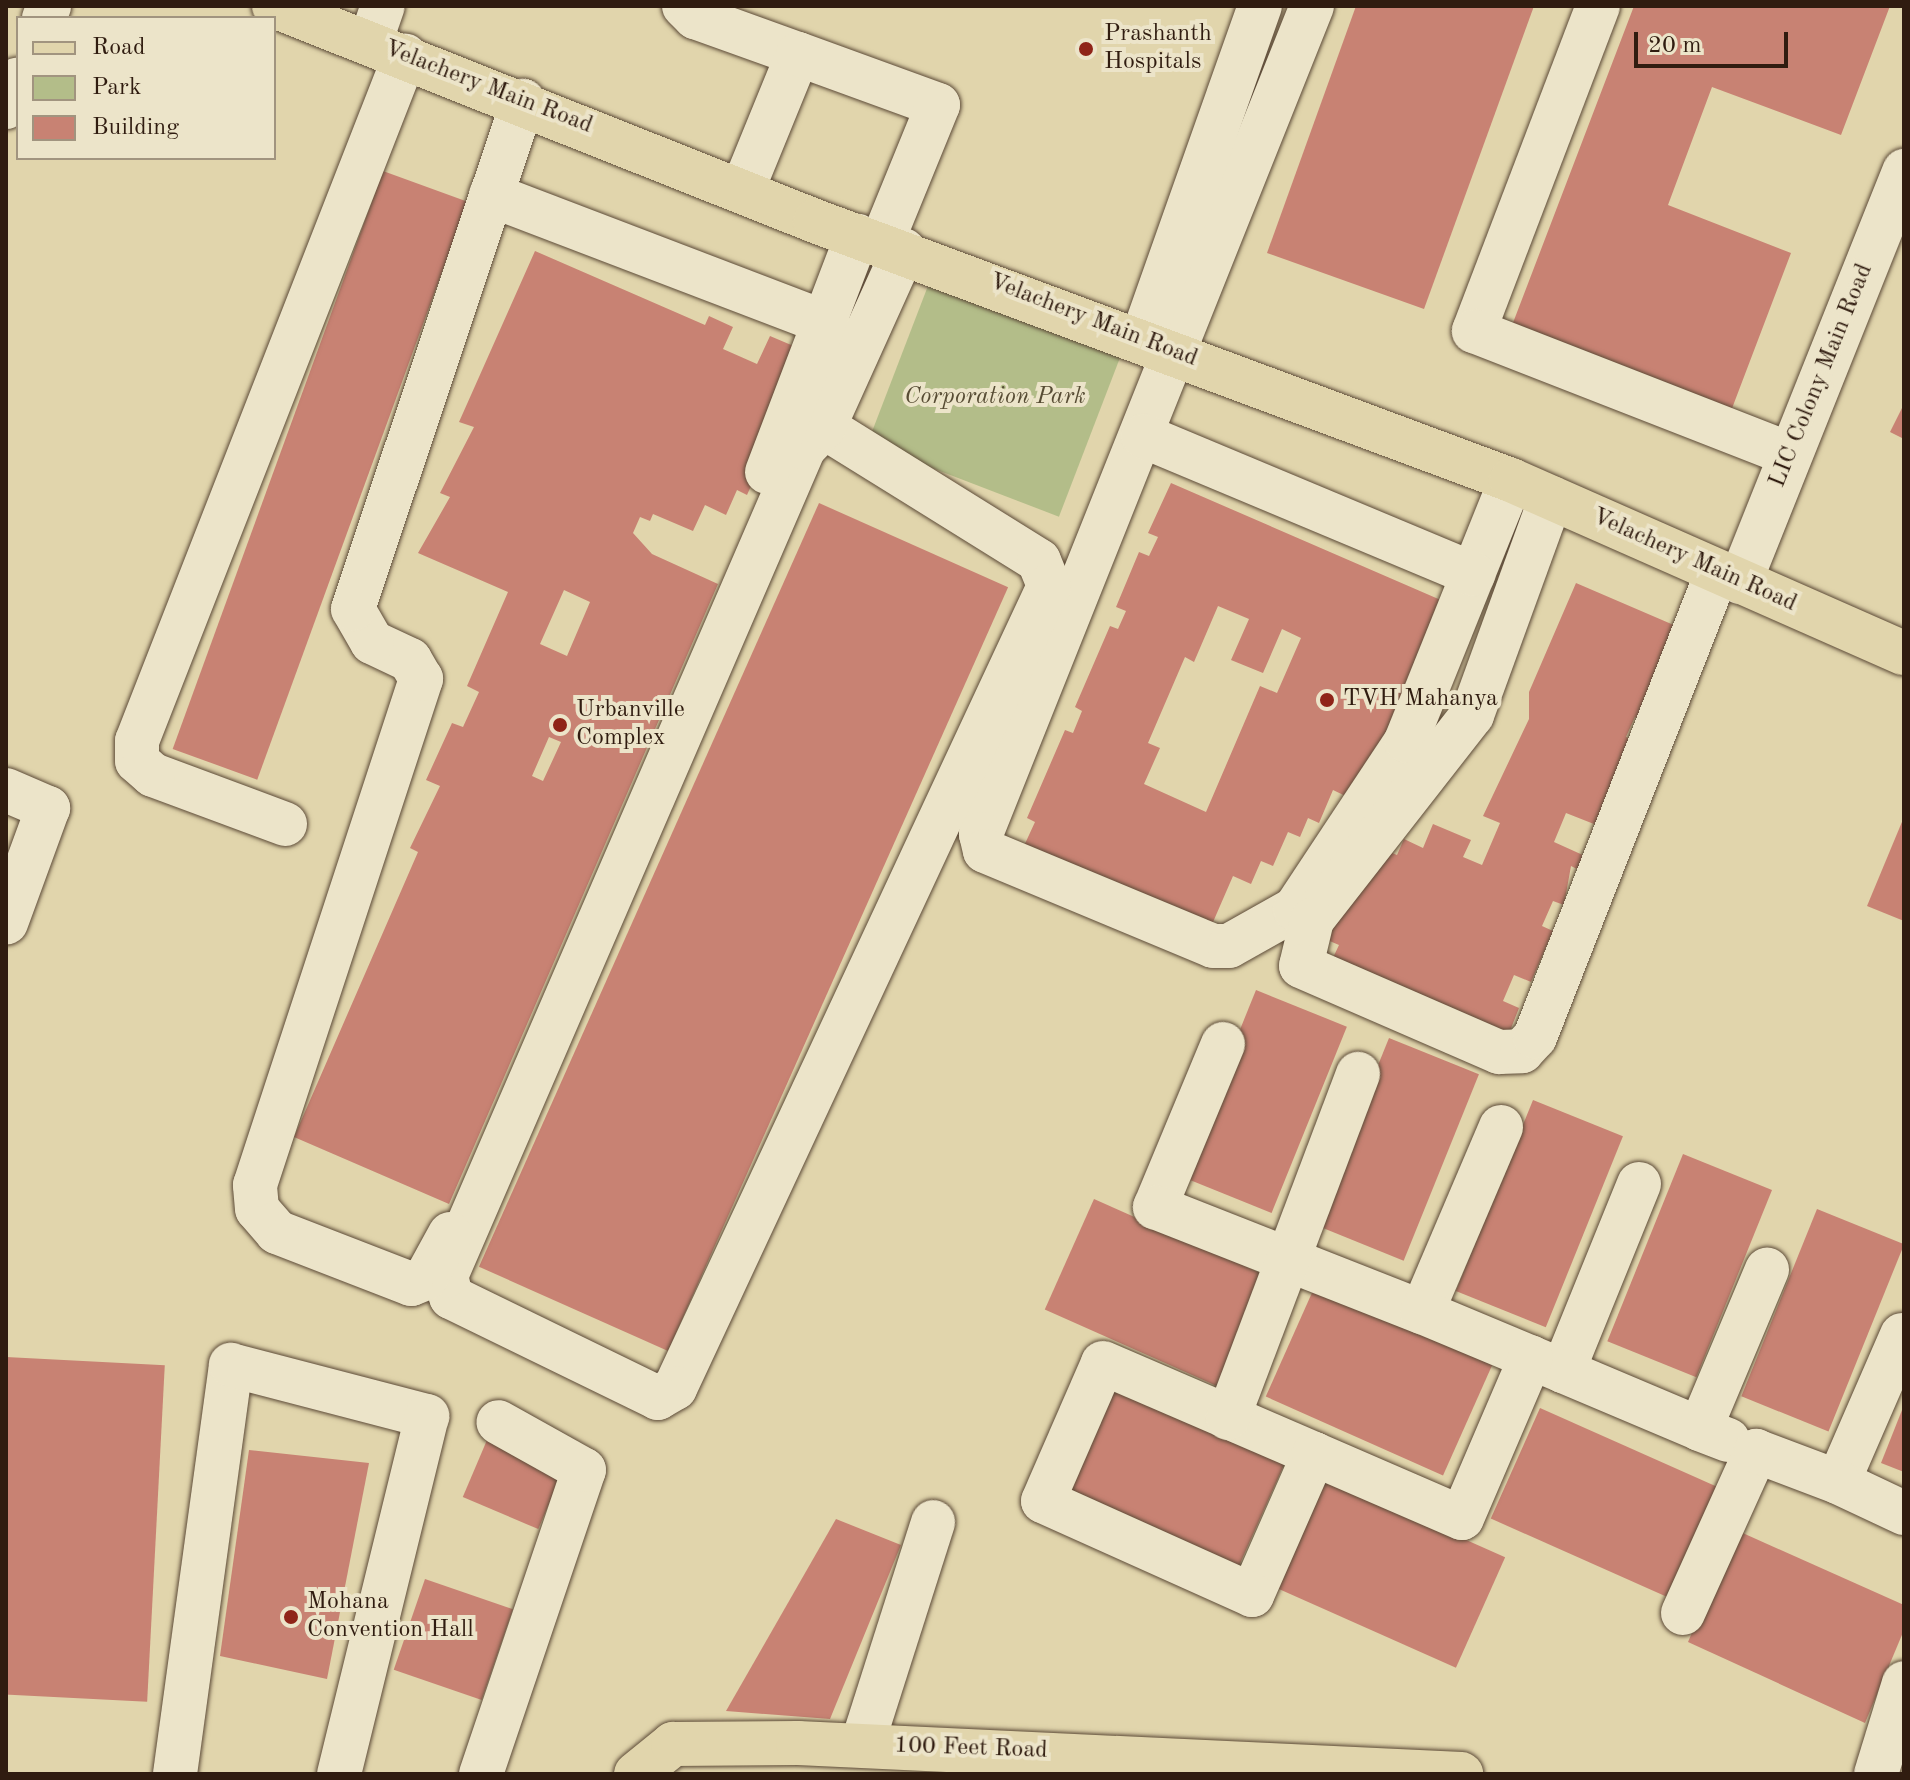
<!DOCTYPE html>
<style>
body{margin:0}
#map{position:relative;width:1910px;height:1780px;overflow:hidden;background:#e1d5ac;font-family:"Old Standard TT",serif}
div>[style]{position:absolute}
.green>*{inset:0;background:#b3bd89;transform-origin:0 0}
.building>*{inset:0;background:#c88273;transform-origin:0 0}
.roads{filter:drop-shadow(0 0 2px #5c4a37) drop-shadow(0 0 2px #5c4a37)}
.minor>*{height:44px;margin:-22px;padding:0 22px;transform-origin:22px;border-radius:22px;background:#ece4c9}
.major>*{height:44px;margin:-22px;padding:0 22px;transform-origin:22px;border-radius:22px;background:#e1d5ac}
.dots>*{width:22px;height:22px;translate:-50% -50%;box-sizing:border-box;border:4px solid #ece4c9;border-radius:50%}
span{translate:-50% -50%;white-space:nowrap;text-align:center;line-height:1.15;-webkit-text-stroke:8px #ece4c9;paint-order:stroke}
.poi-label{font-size:24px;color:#301c10}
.left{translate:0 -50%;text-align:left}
.street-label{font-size:24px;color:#301c10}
.park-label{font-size:24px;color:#574c34;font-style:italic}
.frame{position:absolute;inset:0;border:8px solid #301c10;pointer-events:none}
.legend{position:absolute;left:16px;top:16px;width:260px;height:144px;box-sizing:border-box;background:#ece4c9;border:2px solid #a1947f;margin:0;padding:10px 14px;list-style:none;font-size:24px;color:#301c10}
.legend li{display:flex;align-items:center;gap:16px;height:40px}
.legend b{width:40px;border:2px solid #a1947f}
.scale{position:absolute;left:1634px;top:32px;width:154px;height:36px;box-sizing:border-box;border:4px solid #301c10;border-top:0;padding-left:10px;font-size:24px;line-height:28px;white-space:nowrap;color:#301c10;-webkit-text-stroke:6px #ece4c9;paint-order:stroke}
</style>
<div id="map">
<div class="green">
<div style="left:931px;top:278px;width:205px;height:177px;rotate:21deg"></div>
</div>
<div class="building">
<div style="clip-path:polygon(1356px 6px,1534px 6px,1424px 309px,1267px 253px)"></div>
<div style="clip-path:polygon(1634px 6px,1890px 6px,1841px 135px,1712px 87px,1668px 205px,1791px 253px,1731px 411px,1511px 328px)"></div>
<div style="left:383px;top:171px;width:90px;height:615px;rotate:20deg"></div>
<div style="clip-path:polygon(evenodd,535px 251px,705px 325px,709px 316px,733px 327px,723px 349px,757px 364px,770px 336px,810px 353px,747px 495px,737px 490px,726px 515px,705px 505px,693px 531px,653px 514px,650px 521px,640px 517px,633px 533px,652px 554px,718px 584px,449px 1204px,294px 1137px,418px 852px,410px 848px,440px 786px,426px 780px,452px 723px,463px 727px,479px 692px,467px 686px,508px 592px,418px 553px,450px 497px,440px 493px,474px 427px,459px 422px,535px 251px,564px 590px,590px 602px,567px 656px,540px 644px,564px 590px,535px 251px,549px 737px,561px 742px,543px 781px,532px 776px,549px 737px)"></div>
<div style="clip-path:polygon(1904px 404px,1904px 439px,1890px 432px)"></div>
<div style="clip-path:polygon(evenodd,1171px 483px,1443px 601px,1356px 801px,1333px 790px,1319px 823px,1308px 818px,1300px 837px,1288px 832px,1273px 866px,1261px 861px,1251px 884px,1233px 876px,1210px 929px,1023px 848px,1035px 822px,1027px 818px,1065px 730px,1073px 733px,1082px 711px,1075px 707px,1110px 626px,1118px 629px,1126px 611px,1116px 607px,1139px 552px,1149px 556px,1158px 537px,1148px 533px,1171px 483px,1218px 606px,1249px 619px,1231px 660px,1263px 673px,1282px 629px,1301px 638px,1277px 693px,1260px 686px,1206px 812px,1144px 784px,1160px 748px,1148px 743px,1185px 657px,1194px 662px,1218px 606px)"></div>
<div style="left:819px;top:503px;width:207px;height:836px;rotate:24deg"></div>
<div style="clip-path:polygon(1576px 583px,1683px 629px,1645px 721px,1635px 717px,1626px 737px,1636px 741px,1599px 826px,1566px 813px,1554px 842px,1585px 856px,1579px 870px,1571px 866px,1564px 905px,1553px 901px,1542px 926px,1553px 931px,1531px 982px,1514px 975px,1503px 1001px,1519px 1008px,1506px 1041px,1330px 964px,1339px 945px,1325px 939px,1362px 877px,1387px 851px,1397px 855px,1404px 839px,1423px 848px,1433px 824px,1471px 840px,1463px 857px,1482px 865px,1500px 823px,1483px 816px,1529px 719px,1529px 692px)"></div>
<div style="clip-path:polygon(1904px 817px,1904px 921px,1867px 906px)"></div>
<div style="left:1256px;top:990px;width:98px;height:201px;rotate:22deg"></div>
<div style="left:1389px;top:1038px;width:97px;height:201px;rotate:22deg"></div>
<div style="left:1533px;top:1100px;width:97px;height:206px;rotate:22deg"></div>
<div style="left:1683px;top:1154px;width:96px;height:202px;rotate:22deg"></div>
<div style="left:1094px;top:1199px;width:195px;height:121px;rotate:24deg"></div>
<div style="left:1817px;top:1209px;width:94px;height:202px;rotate:22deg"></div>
<div style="left:1315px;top:1286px;width:194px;height:121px;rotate:24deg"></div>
<div style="left:6px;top:1357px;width:159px;height:337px;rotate:3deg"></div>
<div style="left:1107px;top:1383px;width:195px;height:121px;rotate:24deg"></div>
<div style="clip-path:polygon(1904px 1405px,1904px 1472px,1881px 1463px)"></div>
<div style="left:1540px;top:1408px;width:195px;height:121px;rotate:24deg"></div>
<div style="left:487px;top:1440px;width:82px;height:62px;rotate:23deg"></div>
<div style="clip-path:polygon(249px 1450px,369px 1463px,327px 1679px,220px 1656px)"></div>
<div style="left:1327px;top:1478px;width:195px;height:121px;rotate:24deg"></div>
<div style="clip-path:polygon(836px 1519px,901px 1545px,830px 1719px,726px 1711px)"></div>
<div style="clip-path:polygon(1736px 1530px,1904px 1605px,1904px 1630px,1865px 1723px,1688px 1642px)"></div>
<div style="left:425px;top:1579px;width:93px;height:96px;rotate:19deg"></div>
</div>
<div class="roads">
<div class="minor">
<div style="left:684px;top:6px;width:16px;rotate:45deg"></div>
<div style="left:695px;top:17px;width:109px;rotate:19.8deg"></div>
<div style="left:798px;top:54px;width:148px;rotate:112.2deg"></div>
<div style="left:1312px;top:6px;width:892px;rotate:111.79deg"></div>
<div style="left:981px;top:834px;width:17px;rotate:77deg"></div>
<div style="left:985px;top:851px;width:247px;rotate:22.6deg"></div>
<div style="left:1213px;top:946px;width:16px"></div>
<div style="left:1229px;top:946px;width:76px;rotate:-29.3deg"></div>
<div style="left:1295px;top:909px;width:201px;rotate:-56.5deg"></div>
<div style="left:1406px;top:741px;width:281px;rotate:-68.1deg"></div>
<div style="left:1598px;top:6px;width:348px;rotate:110.9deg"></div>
<div style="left:1474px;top:331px;width:339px;rotate:21.3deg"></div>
<div style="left:44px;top:18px;width:13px;rotate:-67deg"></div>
<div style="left:370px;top:43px;width:39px;rotate:-71deg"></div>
<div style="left:798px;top:54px;width:149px;rotate:20deg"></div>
<div style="left:938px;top:105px;width:148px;rotate:112.2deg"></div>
<div style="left:6px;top:107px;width:30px;rotate:-67deg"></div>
<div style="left:491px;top:195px;width:361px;rotate:20.9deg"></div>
<div style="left:1142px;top:339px;width:353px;rotate:-70.5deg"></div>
<div style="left:824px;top:427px;width:253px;rotate:31.9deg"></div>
<div style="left:1039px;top:561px;width:27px;rotate:68deg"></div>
<div style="left:1049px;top:586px;width:885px;rotate:115deg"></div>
<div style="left:675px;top:1388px;width:20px;rotate:150deg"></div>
<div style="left:658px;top:1398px;width:230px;rotate:-154deg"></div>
<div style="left:451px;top:1297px;width:22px;rotate:-103deg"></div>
<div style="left:446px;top:1276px;width:902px;rotate:-66.62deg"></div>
<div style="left:804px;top:448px;width:29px;rotate:-46deg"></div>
<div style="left:824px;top:427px;width:194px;rotate:-65.7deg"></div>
<div style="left:1143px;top:436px;width:358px;rotate:22.7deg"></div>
<div style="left:767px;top:472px;width:253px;rotate:-69.1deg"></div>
<div style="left:1551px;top:498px;width:231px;rotate:110deg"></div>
<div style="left:1472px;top:715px;width:260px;rotate:128deg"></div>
<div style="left:1312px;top:920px;width:47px;rotate:103.4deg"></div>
<div style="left:1301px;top:966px;width:216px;rotate:23.5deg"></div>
<div style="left:1499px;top:1052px;width:23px;rotate:-2deg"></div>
<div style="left:1522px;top:1051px;width:19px;rotate:-47deg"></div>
<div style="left:1535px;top:1037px;width:499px;rotate:-68.6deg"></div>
<div style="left:1740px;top:582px;width:443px;rotate:-68.2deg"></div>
<div style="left:6px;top:790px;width:46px;rotate:23.2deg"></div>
<div style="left:48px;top:808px;width:122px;rotate:110.1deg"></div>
<div style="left:285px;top:824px;width:141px;rotate:-159.6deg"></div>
<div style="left:153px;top:775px;width:21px;rotate:-139deg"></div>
<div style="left:137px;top:761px;width:20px;rotate:-90deg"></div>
<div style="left:137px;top:741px;width:736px;rotate:-68.63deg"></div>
<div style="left:1223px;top:1044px;width:177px;rotate:112.6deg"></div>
<div style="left:1155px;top:1207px;width:287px;rotate:21.5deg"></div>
<div style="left:1501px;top:1127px;width:201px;rotate:113.1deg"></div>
<div style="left:1422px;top:1312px;width:153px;rotate:22.7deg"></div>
<div style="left:1639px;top:1184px;width:202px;rotate:112.1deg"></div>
<div style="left:1563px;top:1371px;width:149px;rotate:22.9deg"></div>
<div style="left:450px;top:1234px;width:50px;rotate:118.6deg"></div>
<div style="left:426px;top:1278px;width:16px;rotate:158deg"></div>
<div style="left:411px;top:1284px;width:144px;rotate:-158.8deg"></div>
<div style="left:277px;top:1232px;width:30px;rotate:-131deg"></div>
<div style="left:257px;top:1209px;width:24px;rotate:-95deg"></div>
<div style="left:255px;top:1185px;width:533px;rotate:-71.84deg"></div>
<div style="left:421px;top:679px;width:22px;rotate:-120deg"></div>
<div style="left:410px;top:660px;width:42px;rotate:-154.7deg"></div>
<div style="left:372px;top:642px;width:38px;rotate:-120deg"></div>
<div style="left:353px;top:609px;width:536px;rotate:-71.5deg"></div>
<div style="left:1902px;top:1335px;width:160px;rotate:113.5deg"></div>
<div style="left:1838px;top:1482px;width:73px;rotate:25.2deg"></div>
<div style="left:1103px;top:1363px;width:230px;rotate:23.3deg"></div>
<div style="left:1314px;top:1454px;width:154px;rotate:113.7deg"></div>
<div style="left:1252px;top:1595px;width:229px;rotate:-155.8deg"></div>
<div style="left:1043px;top:1501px;width:150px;rotate:-66.5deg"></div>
<div style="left:1228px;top:1418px;width:368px;rotate:-69.3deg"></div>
<div style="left:1728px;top:1440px;width:30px;rotate:-159deg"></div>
<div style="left:1700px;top:1429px;width:173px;rotate:-67.2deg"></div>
<div style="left:1314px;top:1454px;width:161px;rotate:23.4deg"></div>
<div style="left:1462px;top:1518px;width:175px;rotate:-66.8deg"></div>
<div style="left:1683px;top:1613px;width:178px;rotate:-65.7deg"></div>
<div style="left:1756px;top:1451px;width:88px;rotate:20.7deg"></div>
<div style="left:862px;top:1745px;width:234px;rotate:-72.3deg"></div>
<div style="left:175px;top:1774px;width:413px;rotate:-82.2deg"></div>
<div style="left:231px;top:1365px;width:203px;rotate:14.6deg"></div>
<div style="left:427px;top:1416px;width:369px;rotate:103.8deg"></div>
<div style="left:481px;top:1774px;width:321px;rotate:-71.3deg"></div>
<div style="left:584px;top:1470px;width:98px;rotate:-150.8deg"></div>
<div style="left:1876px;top:1774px;width:95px;rotate:-72.9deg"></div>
</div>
<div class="major">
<div style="left:274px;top:6px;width:582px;rotate:21.67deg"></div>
<div style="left:815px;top:221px;width:743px;rotate:20.41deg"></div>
<div style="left:1511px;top:480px;width:429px;rotate:23.8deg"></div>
<div style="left:636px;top:1774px;width:48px;rotate:-39deg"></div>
<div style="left:673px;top:1744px;width:125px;rotate:-0.5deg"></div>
<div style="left:798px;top:1743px;width:664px;rotate:2.68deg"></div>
</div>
</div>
<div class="dots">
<div style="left:1086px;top:49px;background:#8f2418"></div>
<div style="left:1327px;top:700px;background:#8f2418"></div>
<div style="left:560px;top:725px;background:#8f2418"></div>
<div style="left:291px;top:1617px;background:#8f2418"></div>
</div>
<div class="poi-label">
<span class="left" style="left:1104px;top:49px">Prashanth<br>Hospitals</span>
<span class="left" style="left:1343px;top:700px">TVH Mahanya</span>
<span class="left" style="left:576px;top:725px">Urbanville<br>Complex</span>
<span class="left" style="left:307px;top:1617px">Mohana<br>Convention Hall</span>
</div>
<div class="street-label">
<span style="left:488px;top:88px;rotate:21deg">Velachery Main Road</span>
<span style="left:1093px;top:321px;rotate:21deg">Velachery Main Road</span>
<span style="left:1822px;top:376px;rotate:-68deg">LIC Colony Main Road</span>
<span style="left:1694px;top:561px;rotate:24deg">Velachery Main Road</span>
<span style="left:971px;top:1749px;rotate:2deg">100 Feet Road</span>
</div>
<div class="park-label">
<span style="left:995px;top:398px">Corporation Park</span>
</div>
<div class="frame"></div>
<ul class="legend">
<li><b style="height:10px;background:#e1d5ac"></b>Road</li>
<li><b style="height:22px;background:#b3bd89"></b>Park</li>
<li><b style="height:22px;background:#c88273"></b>Building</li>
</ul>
<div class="scale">20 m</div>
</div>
